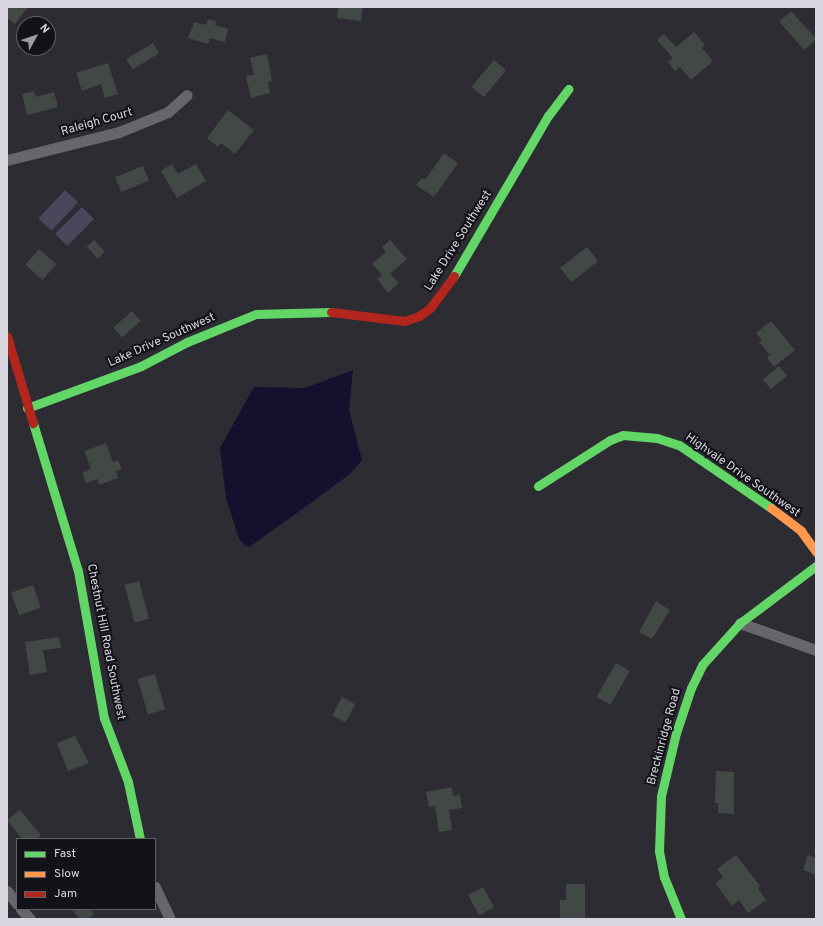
<!DOCTYPE html>
<style>
body{margin:0}
#map{position:relative;width:823px;height:926px;overflow:hidden;background:#2c2c32;font-family:Overpass,sans-serif}
div>[style]{position:absolute}
.green>*{inset:0;background:#4a475d;transform-origin:0 0}
.water>*{inset:0;background:#170f2e}
.building>*{inset:0;background:#424845;transform-origin:0 0}
.street>*{height:11px;margin:-5.5px;padding:0 5.5px;transform-origin:5.5px;border-radius:5.5px;background:#67666d}
.fast>*{height:9px;margin:-4.5px;padding:0 4.5px;transform-origin:4.5px;border-radius:4.5px;background:#63d668}
.slow>*{height:9px;margin:-4.5px;padding:0 4.5px;transform-origin:4.5px;border-radius:4.5px;background:#ff974d}
.jam>*{height:9px;margin:-4.5px;padding:0 4.5px;transform-origin:4.5px;border-radius:4.5px;background:#b3261e}
span{translate:-50% -50%;white-space:nowrap;text-align:center;line-height:1.15;-webkit-text-stroke:4px #131218;paint-order:stroke}
.street-label{font-size:12px;color:#d8d7e0}
.frame{position:absolute;inset:0;border:8px solid #d8d7e0;pointer-events:none}
.legend{position:absolute;left:16px;top:838px;width:140px;height:72px;box-sizing:border-box;background:#131218;border:1px solid #626168;margin:0;padding:5px 7px;list-style:none;font-size:12px;color:#d8d7e0}
.legend li{display:flex;align-items:center;gap:8px;height:20px}
.legend b{width:20px;border:1px solid #626168}
.north{position:absolute;left:16px;top:16px;width:40px;height:40px;box-sizing:border-box;background:#131218;border:1px solid #626168;border-radius:50%;rotate:50deg;font-size:11px;font-weight:700;line-height:16px;text-align:center;color:#d8d7e0}
.north::after{content:'';display:block;margin:auto;width:14px;height:18px;background:#9c9ba3;clip-path:polygon(50% 0,100% 100%,50% 72%,0 100%)}
</style>
<div id="map">
<div class="green">
<div style="left:65px;top:190px;width:18px;height:39px;rotate:43deg"></div>
<div style="left:82px;top:207px;width:17px;height:38px;rotate:45deg"></div>
</div>
<div class="water">
<div style="clip-path:polygon(353px 370px,349px 410px,362px 460px,351px 473px,308px 505px,249px 547px,245px 545px,239px 539px,226px 498px,220px 448px,254px 387px,305px 388px)"></div>
</div>
<div class="building">
<div style="clip-path:polygon(7px 7px,28px 7px,15px 24px,7px 18px)"></div>
<div style="clip-path:polygon(338px 7px,363px 7px,361px 21px,337px 18px)"></div>
<div style="left:791px;top:11px;width:38px;height:16px;rotate:48deg"></div>
<div style="clip-path:polygon(208px 19px,216px 21px,215px 25px,228px 29px,225px 42px,210px 38px,208px 44px,188px 38px,194px 22px,206px 25px)"></div>
<div style="clip-path:polygon(694px 32px,705px 45px,702px 48px,713px 61px,691px 80px,680px 67px,675px 71px,668px 62px,673px 58px,657px 40px,664px 34px,676px 47px)"></div>
<div style="left:153px;top:43px;width:12px;height:31px;rotate:59deg"></div>
<div style="clip-path:polygon(267px 54px,272px 81px,268px 82px,270px 93px,251px 98px,246px 76px,254px 75px,250px 58px)"></div>
<div style="left:494px;top:60px;width:16px;height:35px;rotate:40deg"></div>
<div style="clip-path:polygon(108px 63px,118px 94px,105px 98px,101px 84px,82px 91px,76px 73px)"></div>
<div style="clip-path:polygon(34px 91px,36px 97px,54px 92px,58px 107px,27px 115px,22px 94px)"></div>
<div style="clip-path:polygon(228px 110px,254px 130px,235px 154px,221px 143px,218px 147px,207px 138px)"></div>
<div style="clip-path:polygon(444px 153px,458px 163px,434px 197px,416px 185px,422px 178px,425px 180px)"></div>
<div style="clip-path:polygon(172px 164px,178px 174px,196px 164px,206px 181px,177px 198px,161px 171px)"></div>
<div style="left:143px;top:166px;width:16px;height:30px;rotate:68deg"></div>
<div style="left:94px;top:240px;width:16px;height:10px;rotate:47deg"></div>
<div style="clip-path:polygon(390px 240px,407px 259px,390px 274px,399px 283px,388px 293px,377px 279px,382px 275px,372px 264px,386px 252px,382px 247px)"></div>
<div style="left:587px;top:247px;width:18px;height:34px;rotate:52deg"></div>
<div style="left:39px;top:249px;width:23px;height:21px;rotate:41deg"></div>
<div style="left:132px;top:311px;width:13px;height:25px;rotate:48deg"></div>
<div style="clip-path:polygon(771px 321px,795px 350px,774px 367px,767px 358px,770px 355px,759px 342px,762px 340px,756px 333px)"></div>
<div style="left:779px;top:366px;width:13px;height:21px;rotate:51deg"></div>
<div style="clip-path:polygon(106px 443px,113px 462px,118px 460px,122px 469px,116px 471px,118px 478px,99px 485px,97px 479px,86px 483px,82px 473px,91px 469px,84px 451px)"></div>
<div style="left:139px;top:581px;width:39px;height:15px;rotate:75deg"></div>
<div style="left:33px;top:585px;width:24px;height:23px;rotate:71deg"></div>
<div style="clip-path:polygon(656px 601px,670px 610px,652px 639px,639px 632px)"></div>
<div style="clip-path:polygon(59px 637px,61px 648px,43px 650px,47px 672px,30px 675px,25px 642px)"></div>
<div style="left:616px;top:663px;width:16px;height:39px;rotate:30deg"></div>
<div style="left:155px;top:674px;width:37px;height:18px;rotate:74deg"></div>
<div style="left:342px;top:697px;width:15px;height:21px;rotate:28deg"></div>
<div style="clip-path:polygon(75px 736px,89px 763px,68px 771px,57px 743px)"></div>
<div style="clip-path:polygon(716px 771px,734px 772px,734px 814px,718px 813px,718px 803px,715px 803px)"></div>
<div style="clip-path:polygon(452px 787px,453px 796px,460px 795px,462px 808px,449px 810px,452px 830px,439px 832px,435px 806px,429px 807px,426px 792px)"></div>
<div style="clip-path:polygon(20px 810px,41px 835px,36px 839px,22px 839px,7px 820px)"></div>
<div style="clip-path:polygon(736px 855px,760px 886px,758px 888px,766px 900px,748px 913px,739px 900px,732px 906px,715px 883px,723px 877px,717px 869px)"></div>
<div style="clip-path:polygon(808px 855px,816px 858px,816px 875px,803px 870px)"></div>
<div style="clip-path:polygon(566px 884px,585px 884px,585px 919px,560px 919px,560px 900px,566px 900px)"></div>
<div style="left:483px;top:887px;width:23px;height:17px;rotate:61deg"></div>
<div style="clip-path:polygon(71px 909px,90px 909px,94px 914px,88px 919px,80px 919px)"></div>
</div>
<div class="street">
<div style="left:7px;top:160px;width:115px;rotate:-14deg"></div>
<div style="left:119px;top:132px;width:53px;rotate:-22.2deg"></div>
<div style="left:168px;top:112px;width:25px;rotate:-42deg"></div>
<div style="left:740px;top:623px;width:81px;rotate:19.6deg"></div>
<div style="left:155px;top:887px;width:35px;rotate:65deg"></div>
<div style="left:7px;top:891px;width:16px;rotate:52deg"></div>
<div style="left:21px;top:909px;width:13px;rotate:48deg"></div>
</div>
<div class="fast">
<div style="left:454px;top:276px;width:186px;rotate:-59.6deg"></div>
<div style="left:548px;top:116px;width:34px;rotate:-53deg"></div>
<div style="left:27px;top:408px;width:121px;rotate:-20.2deg"></div>
<div style="left:141px;top:366px;width:52px;rotate:-27.6deg"></div>
<div style="left:187px;top:342px;width:74px;rotate:-22.1deg"></div>
<div style="left:256px;top:314px;width:75px;rotate:-1.5deg"></div>
<div style="left:33px;top:423px;width:155px;rotate:73.1deg"></div>
<div style="left:78px;top:571px;width:149px;rotate:80deg"></div>
<div style="left:104px;top:718px;width:68px;rotate:69.4deg"></div>
<div style="left:128px;top:782px;width:58px;rotate:78.1deg"></div>
<div style="left:538px;top:486px;width:85px;rotate:-32.6deg"></div>
<div style="left:610px;top:440px;width:14px;rotate:-21deg"></div>
<div style="left:623px;top:435px;width:34px;rotate:5deg"></div>
<div style="left:657px;top:438px;width:23px;rotate:18deg"></div>
<div style="left:679px;top:445px;width:112px;rotate:34.4deg"></div>
<div style="left:681px;top:919px;width:45px;rotate:-112deg"></div>
<div style="left:664px;top:877px;width:26px;rotate:-101deg"></div>
<div style="left:659px;top:851px;width:55px;rotate:-87.9deg"></div>
<div style="left:661px;top:796px;width:65px;rotate:-76.6deg"></div>
<div style="left:676px;top:733px;width:47px;rotate:-71.6deg"></div>
<div style="left:691px;top:688px;width:25px;rotate:-64deg"></div>
<div style="left:702px;top:665px;width:57px;rotate:-47.9deg"></div>
<div style="left:740px;top:623px;width:95px;rotate:-36.9deg"></div>
</div>
<div class="slow">
<div style="left:771px;top:508px;width:38px;rotate:37deg"></div>
<div style="left:801px;top:531px;width:26px;rotate:54deg"></div>
</div>
<div class="jam">
<div style="left:331px;top:312px;width:74px;rotate:7deg"></div>
<div style="left:404px;top:321px;width:16px;rotate:-18deg"></div>
<div style="left:419px;top:316px;width:14px;rotate:-36deg"></div>
<div style="left:430px;top:308px;width:40px;rotate:-53deg"></div>
<div style="left:7px;top:336px;width:91px;rotate:73.4deg"></div>
</div>
<div class="street-label">
<span style="left:97px;top:123px;rotate:-16deg">Raleigh Court</span>
<span style="left:459px;top:241px;rotate:-58deg">Lake Drive Southwest</span>
<span style="left:162px;top:341px;rotate:-24deg">Lake Drive Southwest</span>
<span style="left:742px;top:476px;rotate:35deg">Highvale Drive Southwest</span>
<span style="left:105px;top:642px;rotate:79deg">Chestnut Hill Road Southwest</span>
<span style="left:665px;top:737px;rotate:-75deg">Breckinridge Road</span>
</div>
<div class="frame"></div>
<ul class="legend">
<li><b style="height:5px;background:#63d668"></b>Fast</li>
<li><b style="height:5px;background:#ff974d"></b>Slow</li>
<li><b style="height:5px;background:#b3261e"></b>Jam</li>
</ul>
<div class="north">N</div>
</div>
